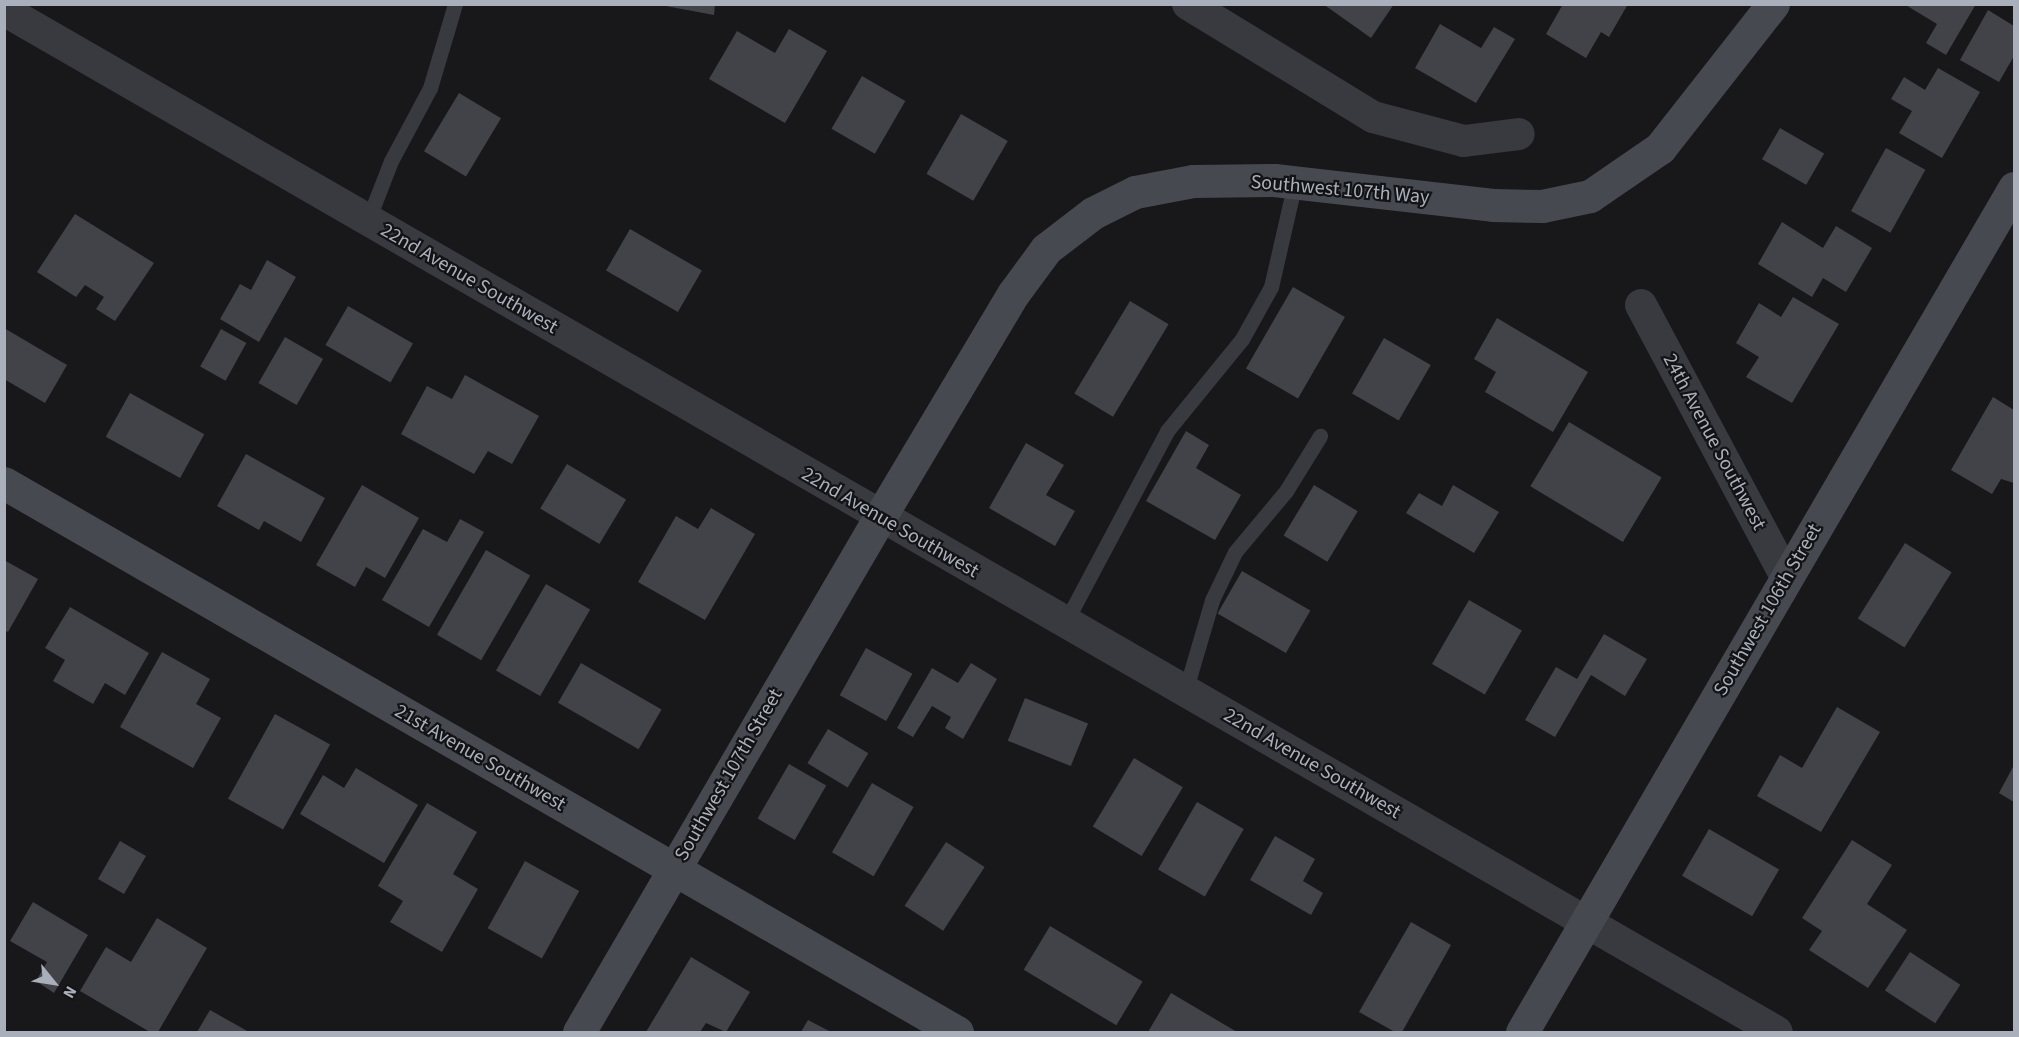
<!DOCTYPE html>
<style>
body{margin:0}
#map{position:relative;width:2019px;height:1037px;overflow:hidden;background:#18181b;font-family:"Source Sans 3",sans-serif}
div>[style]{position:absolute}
.building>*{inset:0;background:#424348;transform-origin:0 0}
.lane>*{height:15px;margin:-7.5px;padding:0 7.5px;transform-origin:7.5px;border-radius:7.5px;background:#393a40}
.street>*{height:32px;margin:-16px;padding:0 16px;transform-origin:16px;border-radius:16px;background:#393a40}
.secondary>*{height:33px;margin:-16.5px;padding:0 16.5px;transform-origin:16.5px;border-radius:16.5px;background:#464950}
span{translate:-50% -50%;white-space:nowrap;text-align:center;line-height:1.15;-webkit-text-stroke:4.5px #131316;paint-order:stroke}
.street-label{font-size:20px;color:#a9b0bb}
.frame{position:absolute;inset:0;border:6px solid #a9b0bb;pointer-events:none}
.north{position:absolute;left:24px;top:953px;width:60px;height:60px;-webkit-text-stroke:4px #131316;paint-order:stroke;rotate:120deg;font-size:16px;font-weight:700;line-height:24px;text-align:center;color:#a9b0bb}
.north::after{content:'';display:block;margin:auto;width:21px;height:27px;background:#a9b0bb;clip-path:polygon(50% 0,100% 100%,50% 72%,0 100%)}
</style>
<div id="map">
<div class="building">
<div style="clip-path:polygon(655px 4px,715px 4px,714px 15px)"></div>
<div style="clip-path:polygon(1323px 4px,1394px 4px,1371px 38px)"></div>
<div style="clip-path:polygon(1563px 4px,1628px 4px,1609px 37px,1601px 32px,1586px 58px,1546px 34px)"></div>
<div style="clip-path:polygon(1904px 4px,1976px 4px,1946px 55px,1926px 43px,1937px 24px)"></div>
<div style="clip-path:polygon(1988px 10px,2014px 26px,2014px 56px,1999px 82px,1960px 60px)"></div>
<div style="clip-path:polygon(1440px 24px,1481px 48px,1494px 27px,1515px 39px,1476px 103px,1415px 68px)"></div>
<div style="clip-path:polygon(789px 29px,827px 51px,785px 123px,709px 79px,737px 31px,775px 53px)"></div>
<div style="clip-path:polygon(1938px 68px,1980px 92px,1942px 158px,1899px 133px,1912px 111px,1891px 99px,1904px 77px,1925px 90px)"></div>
<div style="left:862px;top:76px;width:50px;height:61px;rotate:30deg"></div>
<div style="left:459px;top:93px;width:49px;height:68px;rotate:31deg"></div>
<div style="left:961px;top:114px;width:54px;height:69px;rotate:30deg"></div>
<div style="left:1780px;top:128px;width:51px;height:36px;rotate:30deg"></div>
<div style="left:1886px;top:148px;width:45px;height:72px;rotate:29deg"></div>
<div style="clip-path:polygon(75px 214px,154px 263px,115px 321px,96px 309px,104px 297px,85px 285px,76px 297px,37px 272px)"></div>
<div style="clip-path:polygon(1782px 222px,1823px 248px,1836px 226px,1872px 248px,1846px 292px,1823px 278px,1812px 297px,1758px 264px)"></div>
<div style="left:630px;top:229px;width:83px;height:48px;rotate:30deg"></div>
<div style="clip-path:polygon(267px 260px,296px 277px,259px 342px,220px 319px,240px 284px,251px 290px)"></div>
<div style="left:1293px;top:287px;width:60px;height:94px;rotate:30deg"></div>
<div style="clip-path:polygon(1793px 297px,1839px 324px,1792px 403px,1746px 377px,1759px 357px,1736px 343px,1759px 303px,1781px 317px)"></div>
<div style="left:1130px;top:301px;width:45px;height:108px;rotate:31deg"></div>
<div style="left:348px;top:306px;width:75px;height:45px;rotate:30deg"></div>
<div style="clip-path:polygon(1497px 318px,1588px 372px,1553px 432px,1485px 392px,1496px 372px,1474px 359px)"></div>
<div style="clip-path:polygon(4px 328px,67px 365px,45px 403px,4px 379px)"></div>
<div style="left:221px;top:329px;width:29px;height:43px;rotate:29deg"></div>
<div style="left:285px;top:337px;width:44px;height:53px;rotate:30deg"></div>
<div style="left:1384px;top:338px;width:54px;height:64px;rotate:30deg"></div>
<div style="clip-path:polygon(465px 375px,539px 416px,512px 464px,488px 451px,474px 474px,401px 434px,427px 386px,452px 399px)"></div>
<div style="left:130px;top:393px;width:85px;height:50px;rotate:29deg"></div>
<div style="clip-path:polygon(1993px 397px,2014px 410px,2014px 483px,2001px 479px,1992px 494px,1951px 470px)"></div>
<div style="left:1569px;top:422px;width:108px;height:75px;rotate:31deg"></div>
<div style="clip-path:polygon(1186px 431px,1209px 445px,1196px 468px,1241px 495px,1215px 540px,1146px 501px)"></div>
<div style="clip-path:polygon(1026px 443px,1064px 465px,1046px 495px,1075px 511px,1055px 546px,989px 508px)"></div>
<div style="clip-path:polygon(246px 454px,325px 498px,301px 542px,264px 521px,259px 530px,217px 506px)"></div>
<div style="left:567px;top:464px;width:69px;height:52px;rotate:31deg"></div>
<div style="clip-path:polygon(362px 485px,419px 518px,385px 578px,366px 567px,355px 587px,316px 565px)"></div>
<div style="left:1314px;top:485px;width:51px;height:59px;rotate:31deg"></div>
<div style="clip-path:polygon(1453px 485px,1499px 512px,1474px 553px,1406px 513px,1419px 493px,1442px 506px)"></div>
<div style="clip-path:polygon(711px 508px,755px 534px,705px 620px,638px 582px,676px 516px,698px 529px)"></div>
<div style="clip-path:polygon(460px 519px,484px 532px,429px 627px,382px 600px,423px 529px,447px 542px)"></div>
<div style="left:1905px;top:543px;width:55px;height:89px;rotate:32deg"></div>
<div style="left:486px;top:550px;width:51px;height:98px;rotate:30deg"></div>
<div style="clip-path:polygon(4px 560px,38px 579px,8px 632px,4px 630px)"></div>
<div style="left:1242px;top:571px;width:79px;height:49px;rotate:30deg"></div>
<div style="left:546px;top:584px;width:51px;height:100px;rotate:30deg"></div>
<div style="left:1469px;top:600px;width:61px;height:74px;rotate:30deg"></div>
<div style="clip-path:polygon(70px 607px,149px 653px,125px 695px,105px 683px,93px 704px,53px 681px,65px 660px,45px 648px)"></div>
<div style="clip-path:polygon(1604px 634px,1647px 659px,1625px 696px,1591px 675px,1555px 737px,1525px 720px,1556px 667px,1577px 679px)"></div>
<div style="left:866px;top:648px;width:53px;height:54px;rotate:29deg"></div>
<div style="clip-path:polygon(162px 652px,210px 679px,196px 704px,221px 718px,193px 768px,120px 727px)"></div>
<div style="left:581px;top:663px;width:93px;height:46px;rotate:30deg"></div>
<div style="clip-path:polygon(971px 663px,997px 679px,963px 739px,945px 728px,951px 717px,932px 706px,913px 737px,897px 728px,932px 668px,958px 683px)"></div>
<div style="left:1025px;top:698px;width:68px;height:46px;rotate:22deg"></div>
<div style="clip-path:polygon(1837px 707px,1880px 732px,1821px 832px,1757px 796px,1780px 755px,1802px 768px)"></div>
<div style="left:275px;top:714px;width:63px;height:97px;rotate:29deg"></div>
<div style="left:828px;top:729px;width:47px;height:40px;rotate:31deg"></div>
<div style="left:1134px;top:758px;width:57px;height:80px;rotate:31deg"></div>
<div style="left:789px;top:764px;width:43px;height:63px;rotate:30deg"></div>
<div style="clip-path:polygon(2014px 765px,2014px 802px,1999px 793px)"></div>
<div style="clip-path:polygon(356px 768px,418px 805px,384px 863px,300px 814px,323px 775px,344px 788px)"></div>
<div style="left:872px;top:783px;width:48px;height:80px;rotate:30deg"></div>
<div style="left:1197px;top:802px;width:54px;height:78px;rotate:30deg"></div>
<div style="clip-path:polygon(427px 803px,477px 832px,453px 874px,478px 889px,442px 952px,390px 922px,403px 901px,378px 886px)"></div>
<div style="left:1709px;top:829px;width:81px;height:54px;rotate:30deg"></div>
<div style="clip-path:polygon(1275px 836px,1315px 859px,1303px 881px,1323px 893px,1311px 915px,1250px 880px)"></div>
<div style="clip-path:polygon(1852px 840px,1892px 865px,1867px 904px,1907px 930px,1868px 988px,1809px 950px,1822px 931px,1802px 918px)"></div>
<div style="left:120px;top:841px;width:30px;height:44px;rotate:30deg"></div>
<div style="left:946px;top:842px;width:46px;height:76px;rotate:33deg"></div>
<div style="left:525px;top:861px;width:62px;height:77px;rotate:29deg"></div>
<div style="clip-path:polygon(33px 902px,88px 935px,54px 993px,36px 981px,47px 962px,10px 941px)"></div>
<div style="clip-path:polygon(157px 918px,207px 948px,158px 1032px,150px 1032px,80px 991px,106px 947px,131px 962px)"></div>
<div style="clip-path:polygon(1411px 922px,1451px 945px,1402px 1032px,1395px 1032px,1359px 1012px)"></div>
<div style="left:1050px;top:926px;width:108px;height:51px;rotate:31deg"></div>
<div style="left:1910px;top:952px;width:60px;height:46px;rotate:33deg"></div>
<div style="clip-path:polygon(691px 957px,750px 992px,726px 1032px,706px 1023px,700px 1032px,646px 1032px)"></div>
<div style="clip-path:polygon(1171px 993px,1237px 1032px,1148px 1032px)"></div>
<div style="clip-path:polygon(210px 1010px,249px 1032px,197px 1032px)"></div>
<div style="clip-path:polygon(808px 1020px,831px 1032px,801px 1032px)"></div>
</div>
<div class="lane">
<div style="left:368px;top:220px;width:63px;rotate:-68.7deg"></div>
<div style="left:391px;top:161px;width:83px;rotate:-61.9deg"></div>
<div style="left:430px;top:88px;width:88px;rotate:-73.4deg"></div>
<div style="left:1065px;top:623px;width:217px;rotate:-62deg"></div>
<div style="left:1167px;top:431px;width:119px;rotate:-50.8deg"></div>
<div style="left:1242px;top:339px;width:60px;rotate:-60.9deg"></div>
<div style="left:1271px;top:287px;width:108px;rotate:-77.1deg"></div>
<div style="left:1185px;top:692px;width:96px;rotate:-73.6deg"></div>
<div style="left:1212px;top:600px;width:53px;rotate:-64.4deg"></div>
<div style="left:1235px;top:552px;width:80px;rotate:-50.1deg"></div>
<div style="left:1286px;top:491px;width:65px;rotate:-58.3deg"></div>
</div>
<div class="street">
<div style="left:1188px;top:4px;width:217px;rotate:31.4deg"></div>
<div style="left:1373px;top:117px;width:94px;rotate:14.8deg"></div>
<div style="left:1464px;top:141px;width:55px;rotate:-7.3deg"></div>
<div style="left:4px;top:10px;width:2046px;rotate:29.96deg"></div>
<div style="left:1641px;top:305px;width:310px;rotate:61.9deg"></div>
</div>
<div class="secondary">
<div style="left:4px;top:483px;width:1100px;rotate:29.95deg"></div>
<div style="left:579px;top:1032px;width:597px;rotate:-59.7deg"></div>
<div style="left:880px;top:517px;width:260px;rotate:-59.2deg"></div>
<div style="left:1013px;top:294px;width:56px;rotate:-53.7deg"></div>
<div style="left:1046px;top:249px;width:59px;rotate:-37.5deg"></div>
<div style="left:1093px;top:213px;width:47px;rotate:-26.6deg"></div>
<div style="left:1135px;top:192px;width:59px;rotate:-10.7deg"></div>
<div style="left:1193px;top:181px;width:81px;rotate:-0.7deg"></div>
<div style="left:1274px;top:180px;width:220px;rotate:6.5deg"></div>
<div style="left:1493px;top:205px;width:49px;rotate:1.2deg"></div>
<div style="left:1542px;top:206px;width:49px;rotate:-11.8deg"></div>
<div style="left:1590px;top:196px;width:85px;rotate:-34.4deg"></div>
<div style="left:1660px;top:148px;width:183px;rotate:-51.9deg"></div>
<div style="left:1522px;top:1032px;width:977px;rotate:-59.76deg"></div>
</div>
<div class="street-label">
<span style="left:1340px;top:190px;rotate:5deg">Southwest 107th Way</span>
<span style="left:469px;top:279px;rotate:30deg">22nd Avenue Southwest</span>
<span style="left:1714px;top:442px;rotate:62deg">24th Avenue Southwest</span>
<span style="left:890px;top:523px;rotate:30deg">22nd Avenue Southwest</span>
<span style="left:1768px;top:610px;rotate:-60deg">Southwest 106th Street</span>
<span style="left:480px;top:758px;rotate:30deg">21st Avenue Southwest</span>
<span style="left:1312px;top:764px;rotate:30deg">22nd Avenue Southwest</span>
<span style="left:729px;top:775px;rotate:-60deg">Southwest 107th Street</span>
</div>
<div class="frame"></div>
<div class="north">N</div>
</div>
